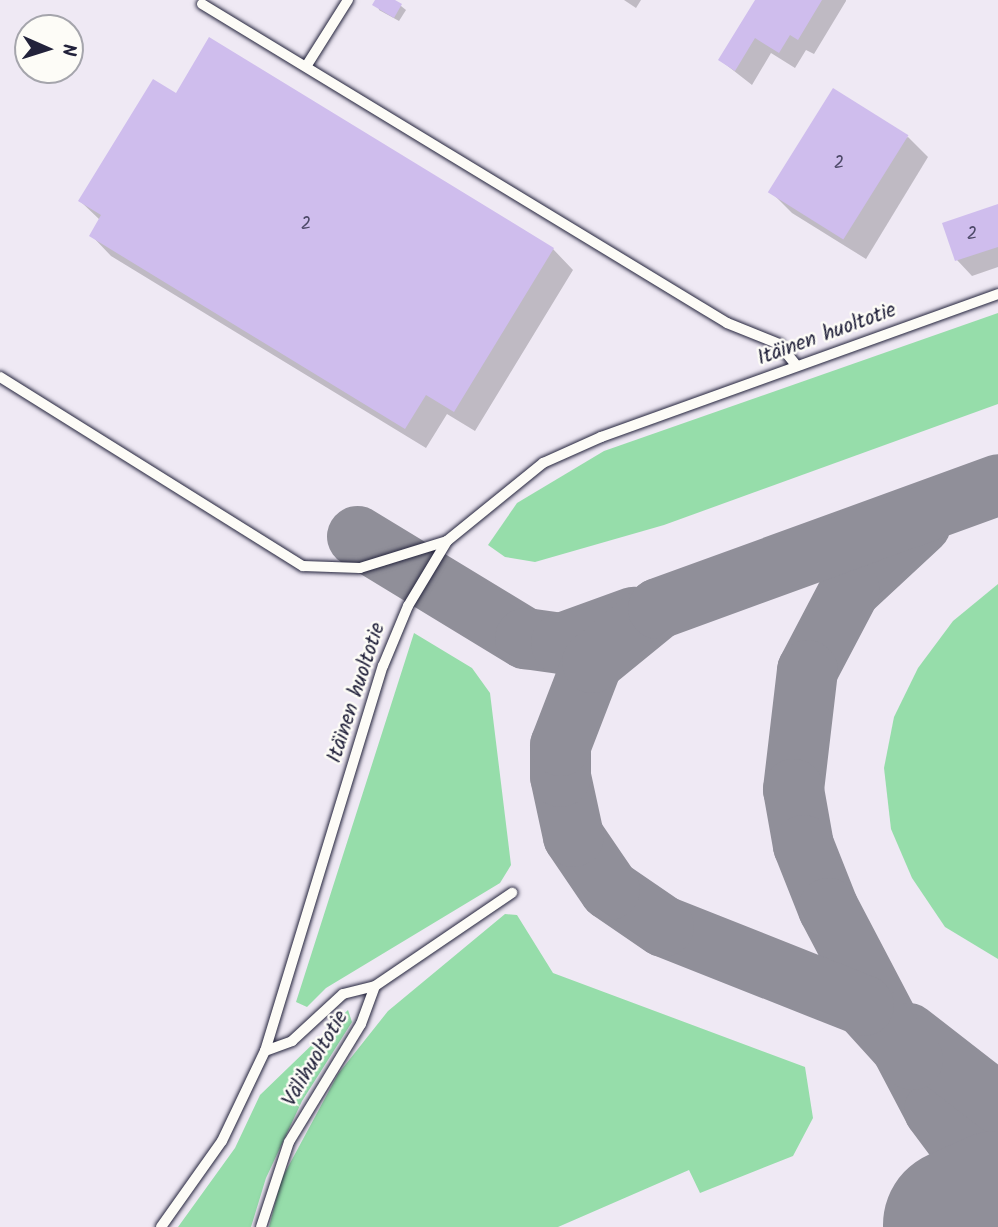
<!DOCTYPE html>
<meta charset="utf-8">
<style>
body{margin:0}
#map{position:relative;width:998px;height:1227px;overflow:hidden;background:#fdfcf7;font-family:Kalam,sans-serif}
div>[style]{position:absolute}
.built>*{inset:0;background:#efe9f4}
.green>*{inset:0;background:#96ddaa}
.shadow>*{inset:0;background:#0003}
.taxiway>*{height:61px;margin:-30.5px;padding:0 30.5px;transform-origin:30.5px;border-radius:30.5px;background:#908f99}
.runway>*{height:154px;margin:-77px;padding:0 77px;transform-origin:77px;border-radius:77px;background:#908f99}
.building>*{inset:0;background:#cfbded;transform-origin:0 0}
.roads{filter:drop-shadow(0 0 2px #22223b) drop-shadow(0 0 2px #22223b)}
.lane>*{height:10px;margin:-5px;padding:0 5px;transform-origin:5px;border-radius:5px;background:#fdfcf7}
span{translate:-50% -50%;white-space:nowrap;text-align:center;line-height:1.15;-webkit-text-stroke:5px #fdfcf7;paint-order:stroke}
.number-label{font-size:18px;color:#4d4968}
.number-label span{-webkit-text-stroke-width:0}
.street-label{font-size:21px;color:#22223b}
.north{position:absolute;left:14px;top:14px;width:70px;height:70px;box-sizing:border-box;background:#fdfcf7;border:2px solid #a5a5ac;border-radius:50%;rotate:93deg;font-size:19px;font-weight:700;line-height:28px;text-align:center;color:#22223b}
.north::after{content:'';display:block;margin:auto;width:24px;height:32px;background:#22223b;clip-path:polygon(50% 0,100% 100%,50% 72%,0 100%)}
</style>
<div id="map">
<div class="built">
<div style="clip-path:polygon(evenodd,0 0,998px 0,998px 1227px,0 1227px,0 0,28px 28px,70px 28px,70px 70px,28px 70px,28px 28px)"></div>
</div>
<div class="green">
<div style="clip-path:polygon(998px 313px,998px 404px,664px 525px,535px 562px,505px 557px,488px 545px,517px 503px,604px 451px)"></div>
<div style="clip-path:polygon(998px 584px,998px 959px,945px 927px,912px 878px,891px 829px,884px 768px,894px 717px,918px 668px,953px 621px)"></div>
<div style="clip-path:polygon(414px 633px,472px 668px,490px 693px,511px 865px,500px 883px,326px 988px,307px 1007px,296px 1002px)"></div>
<div style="clip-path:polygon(505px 914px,517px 915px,553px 973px,805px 1067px,813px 1118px,793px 1156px,700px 1193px,689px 1170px,558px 1227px,269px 1227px,281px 1180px,338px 1074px,388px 1011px)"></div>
<div style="clip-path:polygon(348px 1010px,352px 1022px,302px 1101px,266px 1178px,251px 1227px,178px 1227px,235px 1148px,260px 1095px)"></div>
</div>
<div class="shadow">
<div style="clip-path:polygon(377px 0,401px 6px,406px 10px,399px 21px,379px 10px)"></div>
<div style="clip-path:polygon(624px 0,641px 0,636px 8px)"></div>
<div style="clip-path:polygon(757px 0,846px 0,846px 1px,814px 54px,806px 50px,795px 68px,771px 53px,752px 85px,720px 60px)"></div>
<div style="clip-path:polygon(176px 95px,553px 249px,573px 270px,475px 431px,447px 414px,426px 448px,111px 256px,91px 235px,100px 220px,80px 201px)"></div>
<div style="clip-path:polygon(908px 137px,928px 157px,866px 259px,792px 213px,771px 192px)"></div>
<div style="clip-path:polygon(998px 206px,998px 267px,972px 276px,957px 260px,944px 224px)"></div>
</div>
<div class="taxiway">
<div style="left:920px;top:524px;width:97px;rotate:137.1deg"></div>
<div style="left:849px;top:590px;width:90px;rotate:117.7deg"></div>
<div style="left:807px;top:670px;width:120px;rotate:96.7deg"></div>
<div style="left:793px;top:789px;width:57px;rotate:79.9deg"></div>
<div style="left:803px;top:845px;width:68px;rotate:68.4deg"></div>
<div style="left:828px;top:908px;width:228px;rotate:62.3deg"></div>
<div style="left:934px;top:1110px;width:107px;rotate:53.3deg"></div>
<div style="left:357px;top:536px;width:197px;rotate:31.3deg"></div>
<div style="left:525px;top:638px;width:36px;rotate:8deg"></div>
<div style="left:561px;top:643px;width:77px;rotate:-19.9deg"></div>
<div style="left:908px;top:1033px;width:114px;rotate:37.9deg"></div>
<div style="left:912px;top:1059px;width:73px;rotate:-132.2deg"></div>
<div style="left:863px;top:1005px;width:215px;rotate:-158.4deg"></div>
<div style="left:663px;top:926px;width:65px;rotate:-145.6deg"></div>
<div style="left:609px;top:889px;width:64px;rotate:-124.2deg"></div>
<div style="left:573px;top:836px;width:61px;rotate:-102.2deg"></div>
<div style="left:560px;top:776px;width:31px;rotate:-90deg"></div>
<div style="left:560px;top:745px;width:89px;rotate:-68.9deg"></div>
<div style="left:592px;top:662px;width:85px;rotate:-39.3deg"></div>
<div style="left:658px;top:608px;width:362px;rotate:-20deg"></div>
</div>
<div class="runway">
<div style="left:960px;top:1225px;width:42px;rotate:-24.1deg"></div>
</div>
<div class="building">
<div style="clip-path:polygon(375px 0,395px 0,402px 4px,394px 18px,372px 5px)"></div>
<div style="clip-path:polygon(755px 0,822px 0,798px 40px,790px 35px,779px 53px,755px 38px,735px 71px,718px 60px)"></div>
<div style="clip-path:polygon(209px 37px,554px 248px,454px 412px,426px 395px,405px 429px,89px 236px,101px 215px,78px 201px,153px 79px,176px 93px)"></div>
<div style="left:833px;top:88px;width:89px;height:123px;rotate:32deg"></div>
<div style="clip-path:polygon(998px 204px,998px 247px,955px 261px,942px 223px)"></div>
</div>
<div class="roads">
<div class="lane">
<div style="left:202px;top:4px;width:614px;rotate:31.28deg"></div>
<div style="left:727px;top:323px;width:56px;rotate:22deg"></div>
<div style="left:779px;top:344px;width:28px;rotate:51deg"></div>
<div style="left:307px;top:65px;width:77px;rotate:-57.8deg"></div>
<div style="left:0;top:377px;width:357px;rotate:32deg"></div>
<div style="left:303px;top:566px;width:57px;rotate:2deg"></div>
<div style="left:360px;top:568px;width:91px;rotate:-17.2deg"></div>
<div style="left:265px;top:1051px;width:29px;rotate:-20deg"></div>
<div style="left:292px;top:1041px;width:69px;rotate:-42.7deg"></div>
<div style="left:343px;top:994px;width:33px;rotate:-14deg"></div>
<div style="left:161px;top:1227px;width:105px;rotate:-54.7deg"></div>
<div style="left:222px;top:1141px;width:100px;rotate:-64.5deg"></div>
<div style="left:265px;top:1051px;width:403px;rotate:-73deg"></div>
<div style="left:383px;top:666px;width:65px;rotate:-67.4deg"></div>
<div style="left:408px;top:606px;width:76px;rotate:-59deg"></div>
<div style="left:447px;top:541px;width:124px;rotate:-39.1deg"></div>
<div style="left:543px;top:463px;width:64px;rotate:-24.1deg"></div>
<div style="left:601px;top:437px;width:422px;rotate:-19.8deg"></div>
<div style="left:261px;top:1227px;width:89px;rotate:-71.8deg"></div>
<div style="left:289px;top:1142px;width:138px;rotate:-58.6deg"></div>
<div style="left:361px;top:1024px;width:40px;rotate:-69.8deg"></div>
<div style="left:375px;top:986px;width:166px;rotate:-34.2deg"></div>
</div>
</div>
<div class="number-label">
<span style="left:839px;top:164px">2</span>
<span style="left:306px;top:225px">2</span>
<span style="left:972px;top:235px">2</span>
</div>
<div class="street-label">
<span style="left:827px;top:335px;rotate:-20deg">Itäinen huoltotie</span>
<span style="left:357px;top:693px;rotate:-72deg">Itäinen huoltotie</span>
<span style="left:316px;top:1059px;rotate:-59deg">Välihuoltotie</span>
</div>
<div class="north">N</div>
</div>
